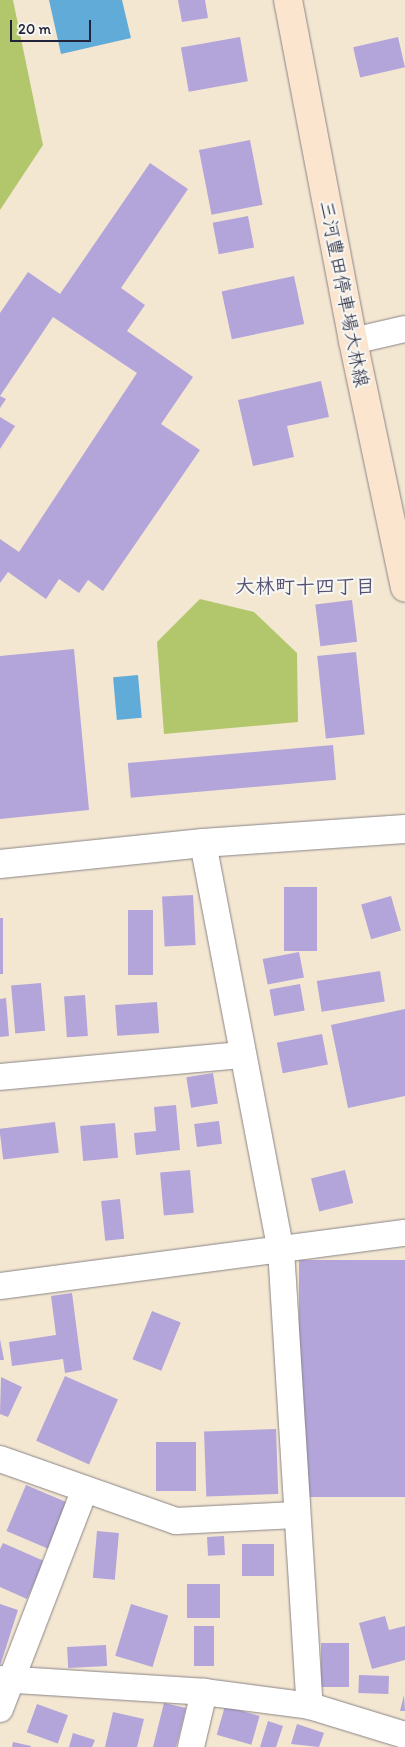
<!DOCTYPE html>
<meta charset="utf-8">
<style>
body{margin:0}
#map{position:relative;width:405px;height:1747px;overflow:hidden;background:#f3e7d2;font-family:Itim,"Klee One",sans-serif}
div>[style]{position:absolute}
.green>*{inset:0;background:#b2c76b}
.water>*{inset:0;background:#61abd9;transform-origin:0 0}
.building>*{inset:0;background:#b3a4da;transform-origin:0 0}
.roads{filter:drop-shadow(0 0 1px #8a8486) drop-shadow(0 0 1px #8a8486)}
.minor>*{height:26px;margin:-13px;padding:0 13px;transform-origin:13px;border-radius:13px;background:#fff}
.tertiary>*{height:28px;margin:-14px;padding:0 14px;transform-origin:14px;border-radius:14px;background:#fff}
.secondary>*{height:28px;margin:-14px;padding:0 14px;transform-origin:14px;border-radius:14px;background:#fbe5cf}
span{translate:-50% -50%;white-space:nowrap;text-align:center;line-height:1.15;-webkit-text-stroke:4.5px #f6f6f2;paint-order:stroke}
.street-label{font-size:19px;color:#22223b}
.neighbourhood-label{font-size:20px;color:#555073;font-weight:700}
.scale{position:absolute;left:10px;top:20px;width:81px;height:22px;box-sizing:border-box;border:2px solid #22223b;border-top:0;padding-left:6px;font-size:15px;line-height:18px;white-space:nowrap;color:#22223b;-webkit-text-stroke:4px #f6f6f2;paint-order:stroke}
</style>
<div id="map">
<div class="green">
<div style="clip-path:polygon(0 0,13px 0,43px 145px,0 210px)"></div>
<div style="clip-path:polygon(200px 599px,254px 612px,297px 653px,298px 722px,164px 734px,157px 642px)"></div>
</div>
<div class="water">
<div style="clip-path:polygon(49px 0,122px 0,131px 38px,61px 54px)"></div>
<div style="left:138px;top:675px;width:43px;height:25px;rotate:85deg"></div>
</div>
<div class="building">
<div style="clip-path:polygon(178px 0,205px 0,208px 18px,182px 22px)"></div>
<div style="left:240px;top:37px;width:45px;height:60px;rotate:80deg"></div>
<div style="left:398px;top:37px;width:31px;height:46px;rotate:77deg"></div>
<div style="left:250px;top:140px;width:66px;height:52px;rotate:79deg"></div>
<div style="clip-path:polygon(150px 163px,188px 189px,121px 288px,145px 305px,127px 331px,193px 377px,161px 424px,200px 450px,103px 591px,88px 580px,79px 593px,59px 579px,46px 599px,8px 572px,0 583px,0 539px,19px 552px,137px 373px,53px 317px,0 396px,6px 399px,0 408px,0 313px,28px 272px,60px 294px)"></div>
<div style="left:248px;top:216px;width:32px;height:36px;rotate:79deg"></div>
<div style="left:294px;top:276px;width:49px;height:74px;rotate:78deg"></div>
<div style="clip-path:polygon(321px 381px,329px 417px,287px 426px,294px 457px,253px 466px,238px 400px)"></div>
<div style="clip-path:polygon(0 417px,15px 426px,0 449px)"></div>
<div style="left:352px;top:600px;width:42px;height:37px;rotate:83deg"></div>
<div style="clip-path:polygon(74px 649px,89px 810px,0 819px,0 656px)"></div>
<div style="left:356px;top:652px;width:83px;height:39px;rotate:84deg"></div>
<div style="left:333px;top:745px;width:35px;height:206px;rotate:85deg"></div>
<div style="left:284px;top:887px;width:33px;height:64px"></div>
<div style="left:193px;top:895px;width:50px;height:31px;rotate:87deg"></div>
<div style="left:391px;top:896px;width:36px;height:31px;rotate:74deg"></div>
<div style="left:128px;top:910px;width:25px;height:65px"></div>
<div style="left:0;top:918px;width:3px;height:56px"></div>
<div style="left:299px;top:952px;width:26px;height:37px;rotate:79deg"></div>
<div style="left:380px;top:971px;width:31px;height:64px;rotate:81deg"></div>
<div style="left:41px;top:983px;width:48px;height:30px;rotate:85deg"></div>
<div style="left:300px;top:984px;width:27px;height:31px;rotate:80deg"></div>
<div style="left:85px;top:995px;width:41px;height:21px;rotate:86deg"></div>
<div style="clip-path:polygon(6px 998px,9px 1036px,0 1037px,0 999px)"></div>
<div style="left:157px;top:1002px;width:31px;height:42px;rotate:86deg"></div>
<div style="clip-path:polygon(405px 1009px,405px 1096px,348px 1108px,331px 1025px)"></div>
<div style="left:322px;top:1034px;width:31px;height:46px;rotate:79deg"></div>
<div style="left:213px;top:1073px;width:31px;height:27px;rotate:81deg"></div>
<div style="clip-path:polygon(176px 1105px,180px 1150px,136px 1155px,134px 1133px,156px 1131px,154px 1107px)"></div>
<div style="left:219px;top:1121px;width:23px;height:25px;rotate:83deg"></div>
<div style="left:55px;top:1122px;width:31px;height:56px;rotate:83deg"></div>
<div style="left:115px;top:1123px;width:35px;height:35px;rotate:85deg"></div>
<div style="left:190px;top:1170px;width:43px;height:30px;rotate:85deg"></div>
<div style="left:345px;top:1170px;width:34px;height:35px;rotate:76deg"></div>
<div style="left:120px;top:1199px;width:40px;height:19px;rotate:84deg"></div>
<div style="left:405px;top:1260px;width:237px;height:106px;rotate:90deg"></div>
<div style="clip-path:polygon(72px 1293px,82px 1370px,65px 1373px,63px 1359px,12px 1366px,9px 1342px,56px 1335px,51px 1296px)"></div>
<div style="left:152px;top:1311px;width:31px;height:52px;rotate:22deg"></div>
<div style="clip-path:polygon(0 1339px,4px 1360px,0 1360px)"></div>
<div style="left:65px;top:1376px;width:58px;height:71px;rotate:24deg"></div>
<div style="clip-path:polygon(1px 1377px,22px 1387px,8px 1417px,0 1414px)"></div>
<div style="left:276px;top:1429px;width:65px;height:72px;rotate:88deg"></div>
<div style="left:196px;top:1442px;width:49px;height:40px;rotate:90deg"></div>
<div style="left:26px;top:1485px;width:46px;height:50px;rotate:23deg"></div>
<div style="left:97px;top:1531px;width:22px;height:47px;rotate:5deg"></div>
<div style="left:224px;top:1536px;width:19px;height:17px;rotate:87deg"></div>
<div style="clip-path:polygon(3px 1543px,44px 1561px,27px 1599px,0 1587px,0 1549px)"></div>
<div style="left:242px;top:1544px;width:32px;height:32px"></div>
<div style="left:187px;top:1584px;width:33px;height:34px"></div>
<div style="clip-path:polygon(0 1604px,18px 1610px,0 1666px)"></div>
<div style="left:131px;top:1604px;width:39px;height:54px;rotate:17deg"></div>
<div style="clip-path:polygon(385px 1616px,389px 1630px,405px 1626px,405px 1660px,372px 1669px,359px 1623px)"></div>
<div style="left:194px;top:1626px;width:20px;height:40px"></div>
<div style="left:321px;top:1643px;width:28px;height:44px"></div>
<div style="left:106px;top:1645px;width:21px;height:39px;rotate:87deg"></div>
<div style="left:359px;top:1675px;width:30px;height:18px;rotate:2deg"></div>
<div style="clip-path:polygon(404px 1695px,405px 1711px,400px 1711px)"></div>
<div style="clip-path:polygon(164px 1703px,186px 1708px,176px 1747px,153px 1747px)"></div>
<div style="left:37px;top:1704px;width:33px;height:30px;rotate:20deg"></div>
<div style="left:225px;top:1706px;width:36px;height:30px;rotate:16deg"></div>
<div style="clip-path:polygon(113px 1712px,144px 1719px,137px 1747px,105px 1747px)"></div>
<div style="clip-path:polygon(268px 1721px,283px 1726px,276px 1747px,260px 1747px)"></div>
<div style="clip-path:polygon(297px 1724px,324px 1733px,319px 1747px,291px 1744px)"></div>
<div style="clip-path:polygon(73px 1733px,95px 1740px,92px 1747px,69px 1747px)"></div>
<div style="clip-path:polygon(13px 1742px,31px 1746px,31px 1747px,12px 1747px)"></div>
</div>
<div class="roads">
<div class="minor">
<div style="left:353px;top:341px;width:53px;rotate:-13deg"></div>
<div style="left:203px;top:843px;width:414px;rotate:79.2deg"></div>
<div style="left:281px;top:1250px;width:457px;rotate:86.4deg"></div>
<div style="left:0;top:1077px;width:243px;rotate:-5.2deg"></div>
<div style="left:0;top:1286px;width:408px;rotate:-7.5deg"></div>
<div style="left:0;top:1459px;width:187px;rotate:19.4deg"></div>
<div style="left:176px;top:1521px;width:120px;rotate:-2.9deg"></div>
<div style="left:0;top:1679px;width:204px;rotate:3.6deg"></div>
<div style="left:204px;top:1692px;width:107px;rotate:7.5deg"></div>
<div style="left:310px;top:1706px;width:99px;rotate:17deg"></div>
<div style="left:0;top:1709px;width:234px;rotate:-68.9deg"></div>
<div style="left:191px;top:1747px;width:57px;rotate:-76.7deg"></div>
</div>
<div class="tertiary">
<div style="left:0;top:864px;width:204px;rotate:-5.9deg"></div>
<div style="left:203px;top:843px;width:202px;rotate:-4deg"></div>
</div>
<div class="secondary">
<div style="left:288px;top:0;width:347px;rotate:79.2deg"></div>
<div style="left:353px;top:341px;width:252px;rotate:78.1deg"></div>
</div>
</div>
<div class="street-label">
<span style="left:344px;top:294px;rotate:79deg">三河豊田停車場大林線</span>
</div>
<div class="neighbourhood-label">
<span style="left:305px;top:586px">大林町十四丁目</span>
</div>
<div class="scale">20 m</div>
</div>
